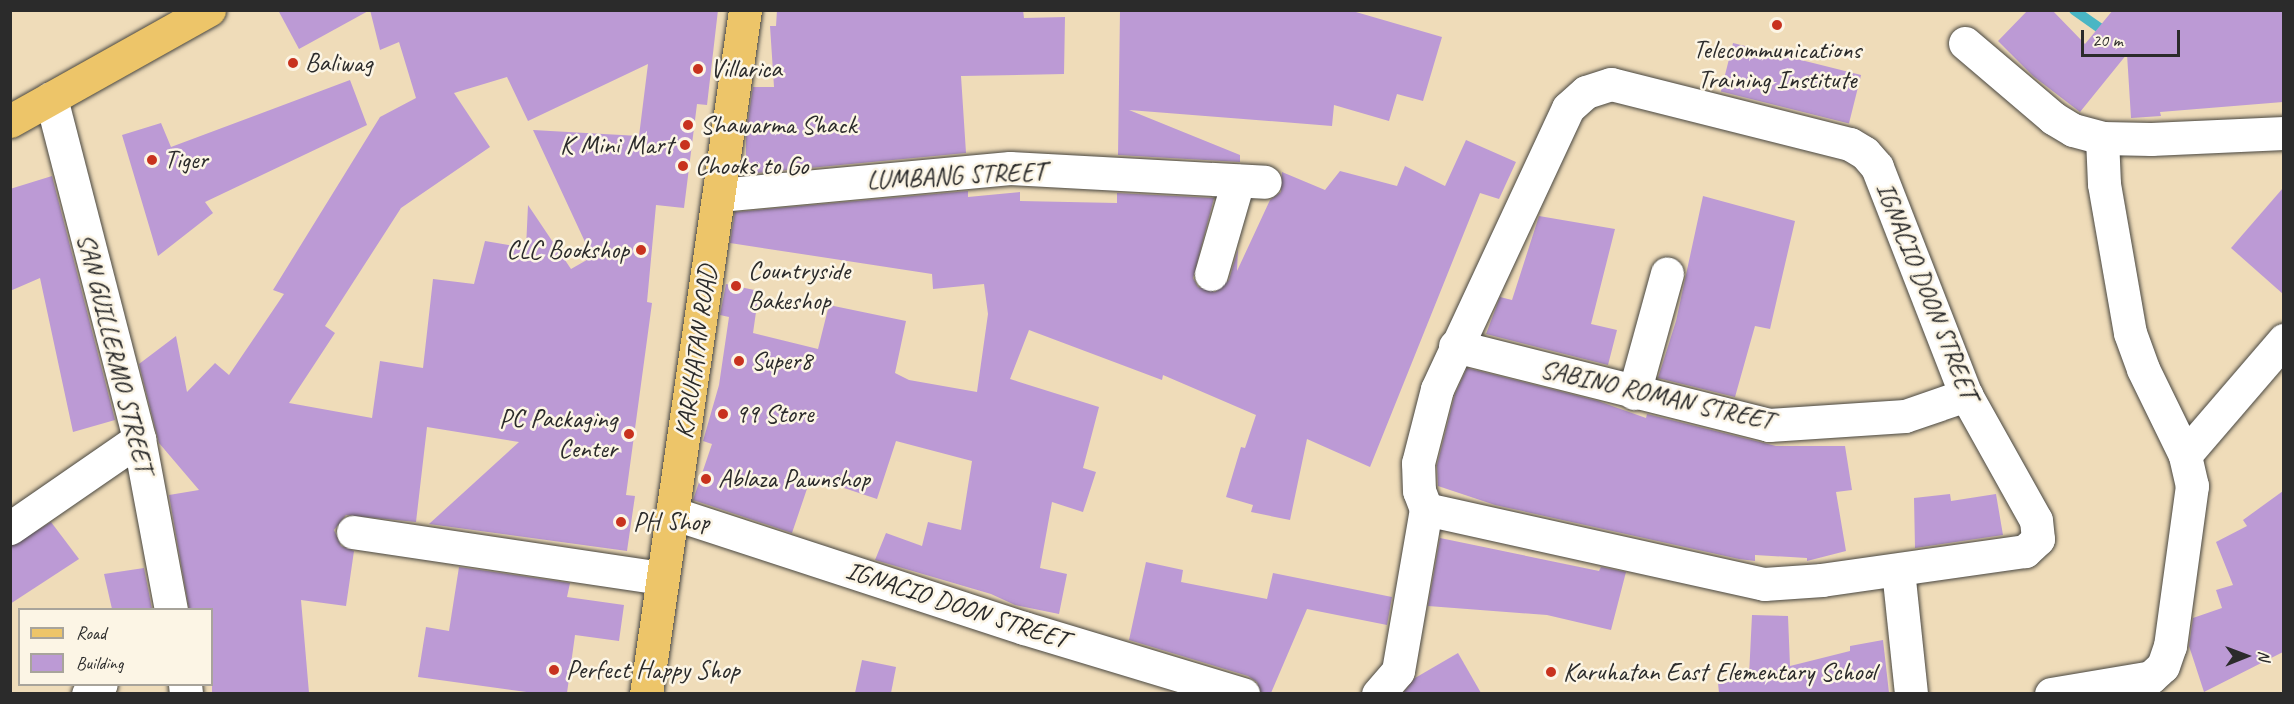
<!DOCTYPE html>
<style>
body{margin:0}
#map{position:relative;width:2294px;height:704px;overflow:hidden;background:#efdcb9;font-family:Caveat,sans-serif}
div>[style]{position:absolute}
.stream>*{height:10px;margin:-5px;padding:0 5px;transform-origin:5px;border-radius:5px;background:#49b6c4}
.building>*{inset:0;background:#bc9ad5;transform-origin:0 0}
.roads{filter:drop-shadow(0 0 2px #484640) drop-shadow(0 0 2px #484640)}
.minor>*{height:33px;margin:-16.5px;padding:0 16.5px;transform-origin:16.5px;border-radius:16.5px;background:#fff}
.major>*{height:33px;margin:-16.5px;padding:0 16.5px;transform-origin:16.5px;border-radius:16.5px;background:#edc569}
.highway>*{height:33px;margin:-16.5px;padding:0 16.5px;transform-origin:16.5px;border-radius:16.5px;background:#edc569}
.dots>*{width:16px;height:16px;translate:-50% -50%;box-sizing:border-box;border:3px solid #fcf5e5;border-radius:50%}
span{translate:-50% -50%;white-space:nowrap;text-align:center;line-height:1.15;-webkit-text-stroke:5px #fcf5e5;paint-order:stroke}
.poi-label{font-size:26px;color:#2b2b2b}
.left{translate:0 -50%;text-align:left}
.right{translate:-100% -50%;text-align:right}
.street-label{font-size:26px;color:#2b2b2b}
.frame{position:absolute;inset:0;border:12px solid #2b2b2b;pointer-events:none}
.legend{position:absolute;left:18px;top:608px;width:195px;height:78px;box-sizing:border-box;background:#fcf5e5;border:2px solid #a8a49b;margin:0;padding:8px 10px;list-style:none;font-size:18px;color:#2b2b2b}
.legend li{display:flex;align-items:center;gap:12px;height:30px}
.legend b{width:30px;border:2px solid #a8a49b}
.north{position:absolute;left:2216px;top:626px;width:60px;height:60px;-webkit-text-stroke:4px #fcf5e5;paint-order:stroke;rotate:89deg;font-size:16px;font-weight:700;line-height:24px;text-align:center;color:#2b2b2b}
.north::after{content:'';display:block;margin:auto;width:21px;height:27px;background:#2b2b2b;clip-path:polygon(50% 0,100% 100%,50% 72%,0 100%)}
.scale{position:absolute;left:2081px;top:30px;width:99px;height:27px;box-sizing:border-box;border:3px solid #2b2b2b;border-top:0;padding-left:8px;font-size:18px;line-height:21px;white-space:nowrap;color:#2b2b2b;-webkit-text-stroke:4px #fcf5e5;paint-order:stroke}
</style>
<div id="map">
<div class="stream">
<div style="left:2074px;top:10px;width:42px;rotate:35.2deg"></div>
</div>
<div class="building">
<div style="clip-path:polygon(278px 10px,370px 10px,299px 49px)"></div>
<div style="clip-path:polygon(evenodd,370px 10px,718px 10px,707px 105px,697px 104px,684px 208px,656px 205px,647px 302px,652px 303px,626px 495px,635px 496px,627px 551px,429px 524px,519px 442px,427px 427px,416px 522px,346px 515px,334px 530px,341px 546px,354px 551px,346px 606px,301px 600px,309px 693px,212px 693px,212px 609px,189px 609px,169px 495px,199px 490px,159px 443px,139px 364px,176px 336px,187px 392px,215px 363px,229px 375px,284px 294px,273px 290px,380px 117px,416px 98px,399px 42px,380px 50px,370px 10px,648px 64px,639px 136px,533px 130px,592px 257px,571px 269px,528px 205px,526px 248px,485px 241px,474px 284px,433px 279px,423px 368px,380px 361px,372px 418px,289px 403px,335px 333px,325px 326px,401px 208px,490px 147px,454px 93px,507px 77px,528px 121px,648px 64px)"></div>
<div style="clip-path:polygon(777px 10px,1023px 10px,1024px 18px,1065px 17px,1064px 74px,961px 76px,966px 153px,746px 174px,746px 134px,753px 87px,774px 87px,770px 26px,776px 26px)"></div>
<div style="clip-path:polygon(1120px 10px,1349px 10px,1442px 37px,1423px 101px,1397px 94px,1389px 121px,1334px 105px,1332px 126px,1129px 110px,1240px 155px,1240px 162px,1118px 155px)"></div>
<div style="clip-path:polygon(2028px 10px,2052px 10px,2085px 44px,2113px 10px,2283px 10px,2283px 102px,2160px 112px,2161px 116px,2131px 118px,2127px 54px,2080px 112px,2033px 76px,1998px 41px)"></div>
<div style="left:1733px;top:43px;width:132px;height:50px;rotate:14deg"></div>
<div style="clip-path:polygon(350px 80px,367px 125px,205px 202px,213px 213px,158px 256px,122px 135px,161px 123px,171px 147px)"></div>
<div style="clip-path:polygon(1466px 140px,1516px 162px,1499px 199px,1480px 193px,1370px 467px,1307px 439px,1290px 520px,1251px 512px,1253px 505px,1226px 497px,1241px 447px,1245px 448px,1256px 415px,1163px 375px,1162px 380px,1029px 330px,1010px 379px,1099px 407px,1083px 468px,1096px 472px,1083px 512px,1052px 502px,1040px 568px,1067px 574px,1059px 614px,1015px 605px,991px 594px,875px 560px,886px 533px,922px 546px,928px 522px,961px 530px,972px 461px,896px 441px,877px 499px,811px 477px,792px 533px,693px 500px,712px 444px,703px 441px,719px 385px,729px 317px,720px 315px,726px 284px,759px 291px,753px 333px,818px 349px,829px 305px,906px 321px,895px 373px,909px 380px,977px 392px,988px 314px,984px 284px,933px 289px,932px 274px,730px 243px,735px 212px,968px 191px,968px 197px,1020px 192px,1020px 201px,1117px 203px,1117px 193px,1214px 198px,1193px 278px,1198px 287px,1215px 292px,1229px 280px,1238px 249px,1237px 271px,1270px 200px,1281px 192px,1282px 172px,1325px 190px,1340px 171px,1397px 186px,1405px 166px,1445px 186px)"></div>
<div style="clip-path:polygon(52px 176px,115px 420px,73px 432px,40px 278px,10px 291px,10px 189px)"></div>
<div style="clip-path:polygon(2283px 188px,2283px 294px,2231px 248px)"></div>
<div style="clip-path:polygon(1703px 196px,1795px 221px,1770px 329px,1755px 326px,1735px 397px,1658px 378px,1676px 321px)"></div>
<div style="clip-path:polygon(1539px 216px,1615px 229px,1591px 324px,1617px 330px,1608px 365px,1486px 334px,1500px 297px,1512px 300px)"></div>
<div style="clip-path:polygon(1467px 368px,1598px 401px,1646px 418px,1647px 414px,1776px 446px,1845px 446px,1852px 490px,1836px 492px,1846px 551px,1807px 561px,1807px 558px,1755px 555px,1755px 561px,1739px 559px,1495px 505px,1438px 486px,1437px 465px,1455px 394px)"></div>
<div style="clip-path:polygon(2283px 491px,2283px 652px,2204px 692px,2189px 646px,2193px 618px,2222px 608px,2216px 590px,2233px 585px,2216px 542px,2247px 526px,2243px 520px)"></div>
<div style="clip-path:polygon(1950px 494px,1951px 501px,1996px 494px,2003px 535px,1915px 548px,1914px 498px)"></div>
<div style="clip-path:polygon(51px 522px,79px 559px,10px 604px,10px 547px)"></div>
<div style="clip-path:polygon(1440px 538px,1599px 571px,1601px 567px,1626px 572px,1611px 630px,1547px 615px,1428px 606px)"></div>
<div style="clip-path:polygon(1146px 562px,1183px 570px,1181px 582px,1267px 599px,1273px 573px,1392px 597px,1387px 625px,1307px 609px,1271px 693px,1261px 693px,1257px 682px,1248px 676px,1129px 640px)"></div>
<div style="clip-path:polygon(459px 567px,570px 583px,567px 597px,624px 605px,619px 641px,575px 635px,567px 693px,534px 693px,418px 677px,426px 627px,449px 631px)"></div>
<div style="clip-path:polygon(144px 568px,152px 609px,112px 609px,104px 574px)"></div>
<div style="clip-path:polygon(1752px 615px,1788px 616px,1790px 666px,1850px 651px,1850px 646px,1883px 640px,1889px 693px,1719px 693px,1718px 683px,1749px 676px)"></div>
<div style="clip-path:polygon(1458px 653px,1481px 693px,1403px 693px,1415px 678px)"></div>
<div style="clip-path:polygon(862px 660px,896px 667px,891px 693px,855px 693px)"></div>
</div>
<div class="roads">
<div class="minor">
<div style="left:1965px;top:43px;width:116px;rotate:40.4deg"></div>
<div style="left:2053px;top:118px;width:23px;rotate:31deg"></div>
<div style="left:2073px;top:130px;width:30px;rotate:15deg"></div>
<div style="left:2102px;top:138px;width:49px;rotate:1.2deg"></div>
<div style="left:2151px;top:139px;width:133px;rotate:-2.6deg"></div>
<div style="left:51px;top:98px;width:352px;rotate:75.5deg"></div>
<div style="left:139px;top:439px;width:174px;rotate:79.4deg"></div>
<div style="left:2102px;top:138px;width:46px;rotate:87.5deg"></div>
<div style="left:2104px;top:184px;width:151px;rotate:80.1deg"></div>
<div style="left:2130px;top:333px;width:38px;rotate:70deg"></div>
<div style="left:2143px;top:369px;width:96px;rotate:64deg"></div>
<div style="left:719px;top:195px;width:292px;rotate:-5.3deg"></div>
<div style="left:1010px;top:168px;width:255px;rotate:3.1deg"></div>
<div style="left:1211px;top:274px;width:97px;rotate:-73.8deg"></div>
<div style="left:1455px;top:346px;width:324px;rotate:14.1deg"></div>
<div style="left:1769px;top:425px;width:136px;rotate:-3.8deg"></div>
<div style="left:1905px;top:416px;width:65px;rotate:-19deg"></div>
<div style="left:1634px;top:393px;width:124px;rotate:-74.6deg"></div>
<div style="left:672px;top:513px;width:370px;rotate:18.1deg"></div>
<div style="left:1024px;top:628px;width:229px;rotate:16.8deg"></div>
<div style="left:10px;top:528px;width:157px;rotate:-34.6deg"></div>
<div style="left:353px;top:532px;width:312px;rotate:8.5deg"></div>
<div style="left:1898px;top:570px;width:125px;rotate:84deg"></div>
<div style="left:185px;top:684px;width:10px;rotate:84deg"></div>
<div style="left:88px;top:694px;width:16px;rotate:-38deg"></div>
<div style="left:1378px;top:694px;width:30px;rotate:-49deg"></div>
<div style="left:1398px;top:671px;width:164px;rotate:-80.2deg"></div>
<div style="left:1426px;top:509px;width:19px;rotate:-111deg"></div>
<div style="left:1419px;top:491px;width:28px;rotate:-92deg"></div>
<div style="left:1418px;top:463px;width:76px;rotate:-75.6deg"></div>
<div style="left:1437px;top:389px;width:310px;rotate:-65deg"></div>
<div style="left:1568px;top:108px;width:24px;rotate:-42deg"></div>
<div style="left:1586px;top:92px;width:26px;rotate:-18deg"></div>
<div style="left:1611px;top:84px;width:246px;rotate:14.1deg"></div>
<div style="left:1850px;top:144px;width:17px;rotate:31deg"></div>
<div style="left:1865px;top:153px;width:18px;rotate:49deg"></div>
<div style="left:1877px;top:167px;width:245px;rotate:68.7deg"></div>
<div style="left:1966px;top:395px;width:143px;rotate:60.8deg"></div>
<div style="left:2036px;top:520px;width:19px;rotate:84deg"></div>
<div style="left:2038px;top:539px;width:18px;rotate:137deg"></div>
<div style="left:2025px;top:551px;width:205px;rotate:171.9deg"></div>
<div style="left:1822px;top:580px;width:58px;rotate:176.1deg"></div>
<div style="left:1764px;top:584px;width:346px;rotate:-167.5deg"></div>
<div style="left:2051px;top:694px;width:101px;rotate:-9.6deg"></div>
<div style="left:2151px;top:677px;width:16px;rotate:-43deg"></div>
<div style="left:2163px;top:666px;width:21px;rotate:-71deg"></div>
<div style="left:2170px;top:646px;width:162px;rotate:-82.2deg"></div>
<div style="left:2192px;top:486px;width:32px;rotate:-103deg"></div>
<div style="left:2185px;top:455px;width:152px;rotate:-49.3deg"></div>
</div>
<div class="major">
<div style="left:646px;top:694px;width:691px;rotate:-81.76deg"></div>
</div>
<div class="highway">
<div style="left:10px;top:121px;width:228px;rotate:-29.2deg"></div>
</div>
</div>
<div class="dots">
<div style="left:1777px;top:25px;background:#c8321e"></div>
<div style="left:293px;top:63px;background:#c8321e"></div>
<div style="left:698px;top:69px;background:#c8321e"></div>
<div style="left:688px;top:125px;background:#c8321e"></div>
<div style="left:685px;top:145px;background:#c8321e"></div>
<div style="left:152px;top:160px;background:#c8321e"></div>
<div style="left:683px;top:166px;background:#c8321e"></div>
<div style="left:641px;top:250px;background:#c8321e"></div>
<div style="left:736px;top:286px;background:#c8321e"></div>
<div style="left:739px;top:361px;background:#c8321e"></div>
<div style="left:723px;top:414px;background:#c8321e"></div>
<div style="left:629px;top:434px;background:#c8321e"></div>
<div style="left:706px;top:479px;background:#c8321e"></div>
<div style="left:621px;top:522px;background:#c8321e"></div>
<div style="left:554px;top:670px;background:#c8321e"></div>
<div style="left:1551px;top:672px;background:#c8321e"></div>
</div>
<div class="poi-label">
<span style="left:1777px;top:65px">Telecommunications<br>Training Institute</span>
<span class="left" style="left:305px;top:63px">Baliwag</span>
<span class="left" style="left:710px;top:69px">Villarica</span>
<span class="left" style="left:700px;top:125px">Shawarma Shack</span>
<span class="right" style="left:673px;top:145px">K Mini Mart</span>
<span class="left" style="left:164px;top:160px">Tiger</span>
<span class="left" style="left:695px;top:166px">Chooks to Go</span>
<span class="right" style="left:629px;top:250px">CLC Bookshop</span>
<span class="left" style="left:748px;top:286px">Countryside<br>Bakeshop</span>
<span class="left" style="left:751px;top:361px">Super8</span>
<span class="left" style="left:735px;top:414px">99 Store</span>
<span class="right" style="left:617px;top:434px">PC Packaging<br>Center</span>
<span class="left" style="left:718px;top:479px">Ablaza Pawnshop</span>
<span class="left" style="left:633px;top:522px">PH Shop</span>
<span class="left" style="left:566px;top:670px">Perfect Happy Shop</span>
<span class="left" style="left:1563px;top:672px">Karuhatan East Elementary School</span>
</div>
<div class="street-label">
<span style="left:956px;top:176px;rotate:-3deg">LUMBANG STREET</span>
<span style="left:1927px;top:291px;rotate:68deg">IGNACIO DOON STREET</span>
<span style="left:696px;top:352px;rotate:-82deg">KARUHATAN ROAD</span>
<span style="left:115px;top:353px;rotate:76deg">SAN GUILLERMO STREET</span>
<span style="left:1657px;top:395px;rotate:13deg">SABINO ROMAN STREET</span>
<span style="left:957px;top:605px;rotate:18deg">IGNACIO DOON STREET</span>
</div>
<div class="frame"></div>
<ul class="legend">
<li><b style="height:8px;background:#edc569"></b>Road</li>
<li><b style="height:16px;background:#bc9ad5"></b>Building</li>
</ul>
<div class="north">N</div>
<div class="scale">20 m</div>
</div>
